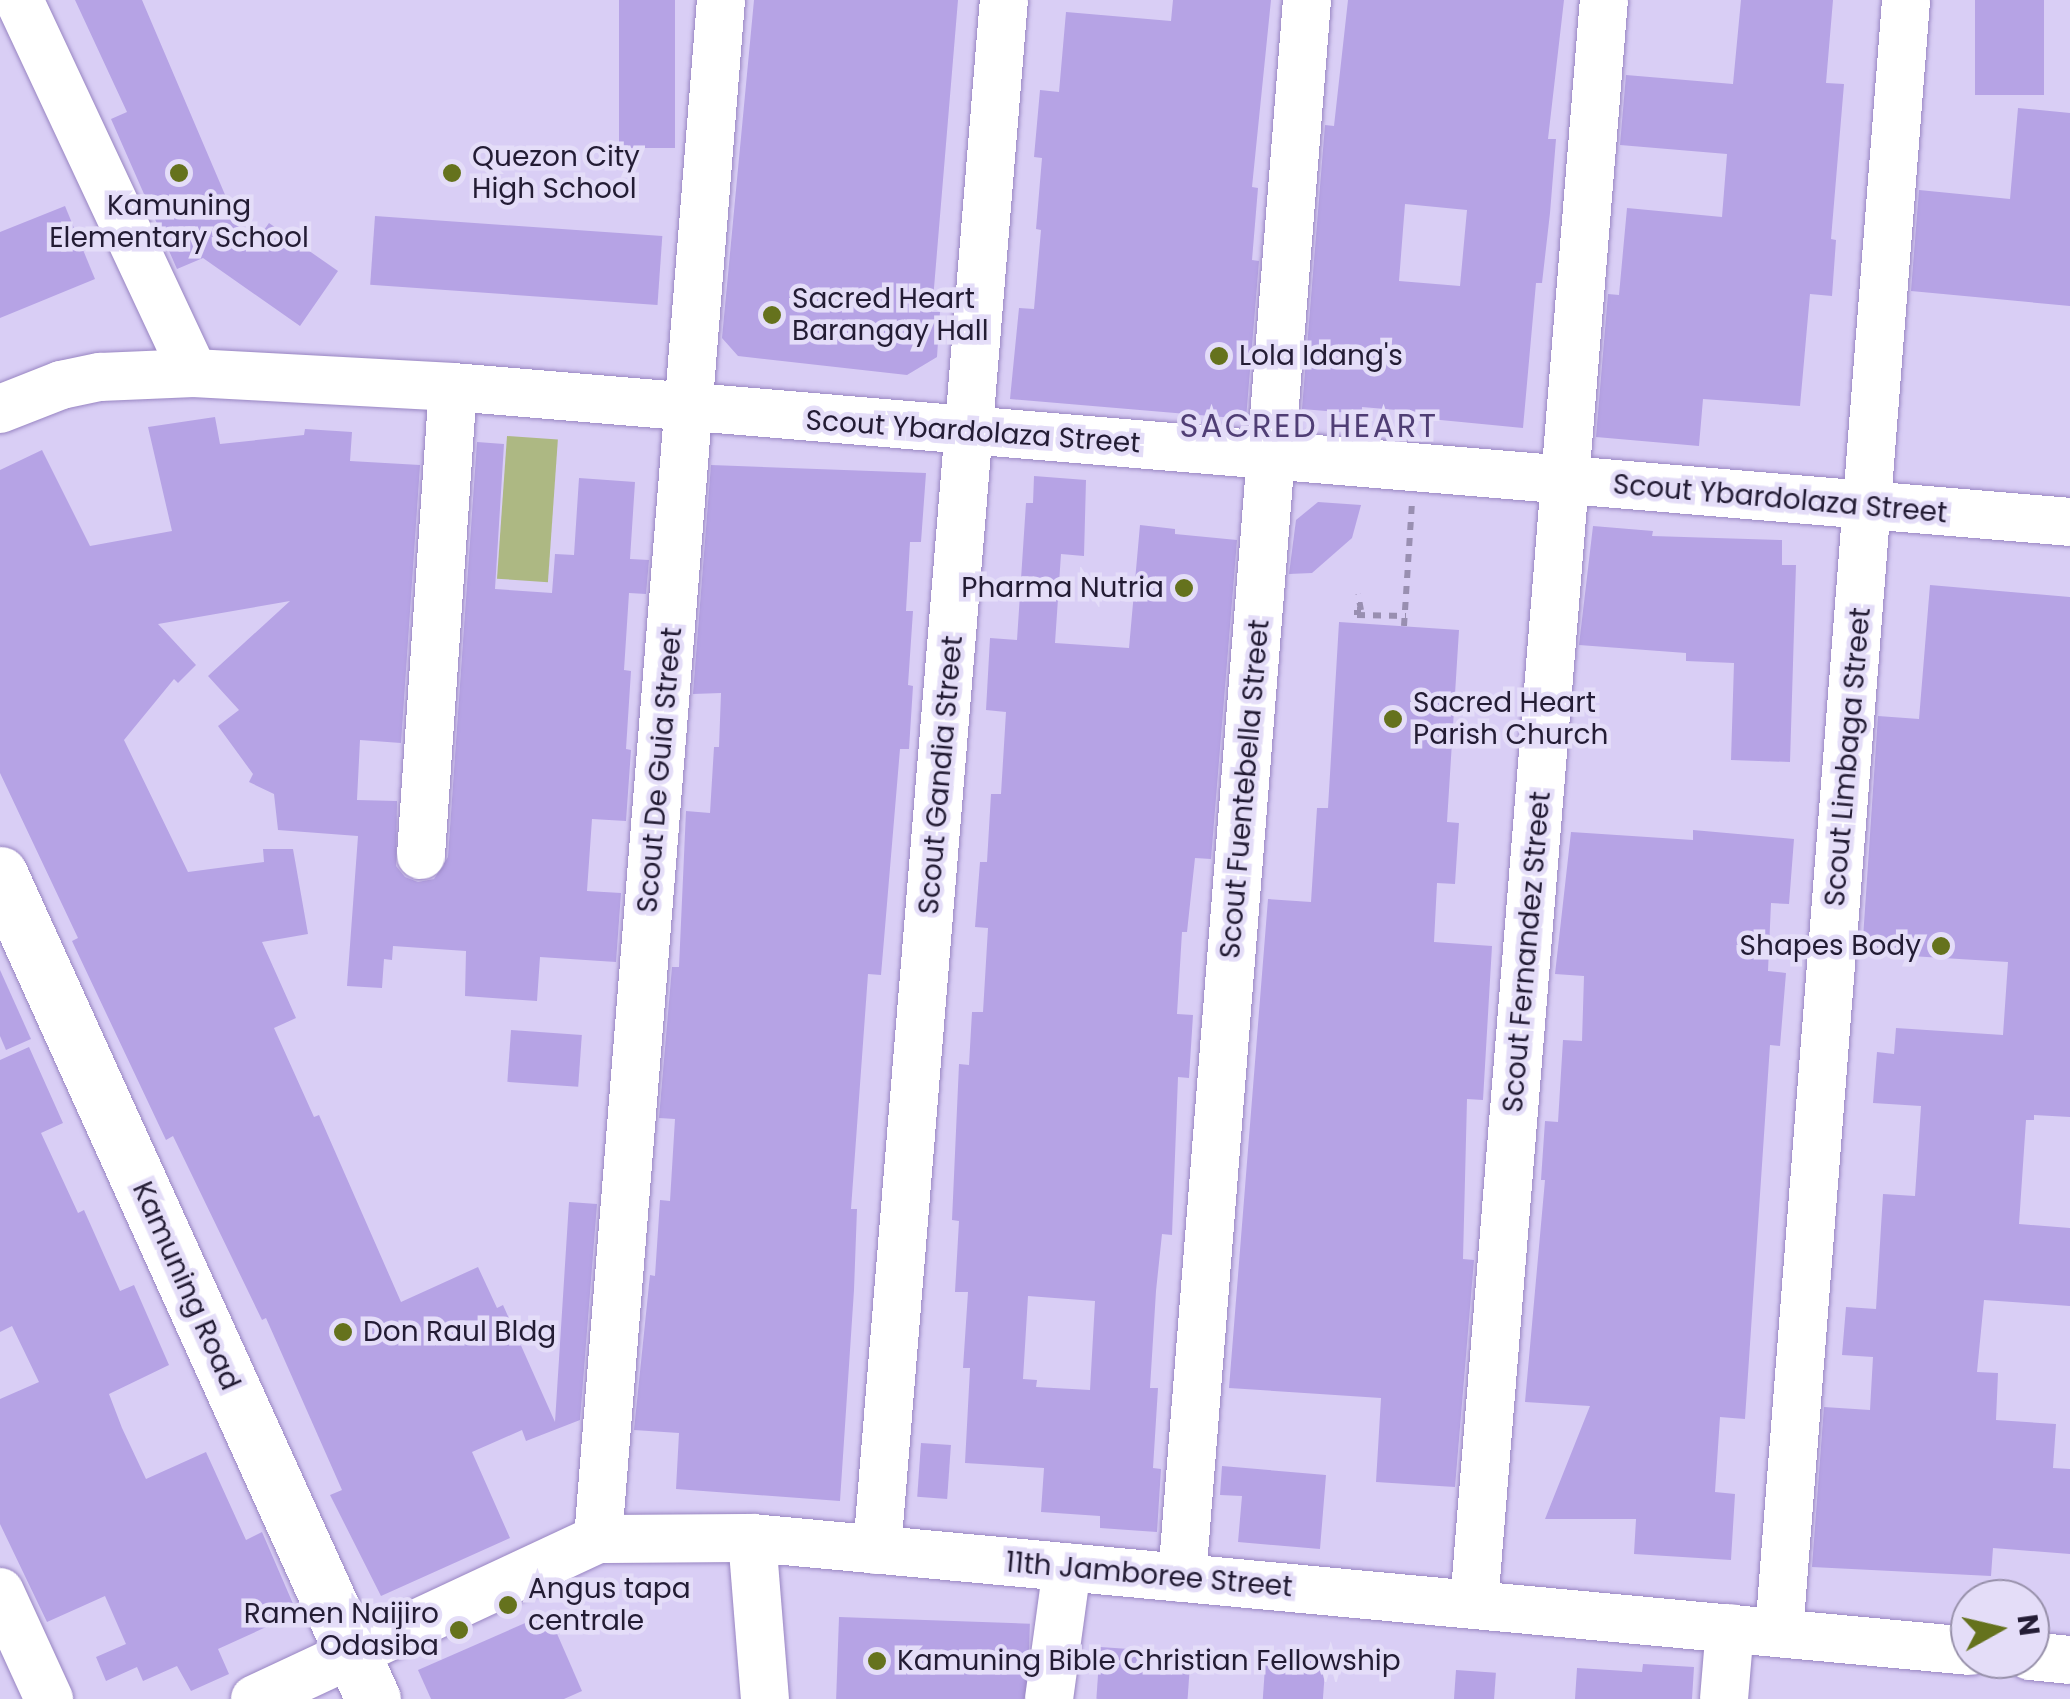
<!DOCTYPE html>
<style>
body{margin:0}
#map{position:relative;width:2070px;height:1699px;overflow:hidden;background:#d9cef5;font-family:Poppins,sans-serif}
div>[style]{position:absolute}
.green>*{inset:0;background:#adb883;transform-origin:0 0}
.building>*{inset:0;background:#b6a3e5;transform-origin:0 0}
.path>*{height:6px;margin-top:-3px;transform-origin:0;background:repeating-linear-gradient(90deg,#998fb1 0 8px,transparent 0 16px)}
.roads{filter:drop-shadow(0 0 2px #9885c2) drop-shadow(0 0 2px #9885c2)}
.minor>*{height:48px;margin:-24px;padding:0 24px;transform-origin:24px;border-radius:24px;background:#fff}
.major>*{height:55px;margin:-27.5px;padding:0 27.5px;transform-origin:27.5px;border-radius:27.5px;background:#fff}
.dots>*{width:28px;height:28px;translate:-50% -50%;box-sizing:border-box;border:5px solid #e4ddf8;border-radius:50%}
span{translate:-50% -50%;white-space:nowrap;text-align:center;line-height:1.15;-webkit-text-stroke:9px #e4ddf8;paint-order:stroke}
.poi-label{font-size:28px;color:#231c34}
.left{translate:0 -50%;text-align:left}
.right{translate:-100% -50%;text-align:right}
.street-label{font-size:28px;color:#231c34}
.quarter-label{font-size:32px;color:#503e75;letter-spacing:2.5px}
.north{position:absolute;left:1950px;top:1579px;width:100px;height:100px;box-sizing:border-box;background:#e4ddf8;border:2px solid #9790aa;border-radius:50%;rotate:82deg;font-size:28px;font-weight:700;line-height:40px;text-align:center;color:#231c34}
.north::after{content:'';display:block;margin:auto;width:35px;height:45px;background:#65721d;clip-path:polygon(50% 0,100% 100%,50% 72%,0 100%)}
</style>
<div id="map">
<div class="green">
<div style="left:507px;top:436px;width:51px;height:143px;rotate:4deg"></div>
</div>
<div class="building">
<div style="clip-path:polygon(75px 0,142px 0,249px 251px,269px 223px,338px 271px,300px 326px,203px 258px,177px 269px,111px 119px,127px 112px)"></div>
<div style="left:619px;top:0;width:56px;height:148px"></div>
<div style="clip-path:polygon(754px 0,958px 0,932px 312px,940px 312px,937px 357px,907px 375px,738px 356px,722px 338px)"></div>
<div style="clip-path:polygon(1173px 0,1271px 0,1252px 187px,1258px 188px,1252px 260px,1259px 261px,1246px 419px,1010px 399px,1019px 308px,1034px 309px,1041px 230px,1036px 229px,1042px 158px,1034px 157px,1040px 90px,1059px 92px,1066px 12px,1171px 21px)"></div>
<div style="clip-path:polygon(evenodd,1348px 0,1564px 0,1548px 139px,1556px 139px,1550px 213px,1542px 283px,1536px 283px,1523px 428px,1420px 418px,1420px 412px,1362px 407px,1362px 414px,1302px 409px,1325px 125px,1334px 126px,1348px 0,1405px 204px,1467px 210px,1460px 286px,1399px 281px,1405px 204px)"></div>
<div style="clip-path:polygon(1741px 0,1833px 0,1826px 83px,1844px 84px,1831px 239px,1836px 240px,1832px 296px,1810px 294px,1800px 406px,1703px 399px,1699px 446px,1596px 437px,1608px 294px,1619px 295px,1627px 208px,1722px 217px,1727px 154px,1620px 145px,1626px 75px,1733px 84px)"></div>
<div style="left:1975px;top:0;width:69px;height:95px"></div>
<div style="clip-path:polygon(2018px 108px,2070px 113px,2070px 306px,1911px 291px,1919px 190px,2010px 199px)"></div>
<div style="clip-path:polygon(65px 206px,95px 279px,0 318px,0 232px)"></div>
<div style="left:375px;top:216px;width:288px;height:69px;rotate:4deg"></div>
<div style="clip-path:polygon(215px 417px,220px 444px,304px 435px,305px 429px,352px 432px,350px 461px,420px 465px,401px 743px,360px 740px,357px 800px,397px 801px,396px 866px,405px 877px,418px 882px,434px 879px,448px 857px,477px 442px,504px 444px,495px 589px,552px 593px,555px 554px,574px 555px,579px 478px,635px 482px,630px 559px,649px 560px,646px 594px,629px 593px,624px 670px,631px 671px,626px 749px,631px 750px,626px 821px,592px 819px,587px 891px,621px 893px,616px 962px,540px 957px,537px 1001px,465px 996px,466px 951px,393px 946px,392px 960px,384px 959px,382px 988px,347px 986px,358px 836px,278px 830px,274px 794px,249px 782px,253px 774px,218px 726px,239px 710px,208px 676px,290px 601px,158px 624px,196px 665px,178px 683px,174px 679px,124px 740px,188px 872px,264px 862px,263px 849px,293px 849px,308px 934px,262px 942px,296px 1018px,274px 1028px,314px 1117px,319px 1115px,401px 1302px,478px 1267px,497px 1308px,503px 1305px,555px 1422px,569px 1202px,597px 1204px,580px 1420px,526px 1441px,522px 1430px,472px 1452px,510px 1538px,381px 1596px,330px 1495px,342px 1490px,266px 1318px,262px 1320px,173px 1136px,166px 1140px,72px 941px,78px 938px,0 773px,0 470px,42px 450px,90px 546px,172px 531px,148px 427px)"></div>
<div style="clip-path:polygon(711px 465px,926px 473px,921px 542px,910px 542px,906px 611px,913px 611px,908px 685px,913px 686px,909px 749px,900px 749px,881px 975px,868px 974px,851px 1209px,857px 1209px,854px 1290px,840px 1501px,676px 1489px,679px 1433px,634px 1430px,650px 1275px,655px 1276px,660px 1200px,670px 1201px,675px 1119px,659px 1118px,672px 967px,679px 967px,686px 811px,710px 813px,714px 747px,719px 747px,721px 693px,693px 694px)"></div>
<div style="clip-path:polygon(evenodd,1034px 476px,1086px 480px,1084px 556px,1061px 554px,1055px 643px,1129px 648px,1140px 525px,1175px 529px,1175px 534px,1237px 540px,1211px 859px,1195px 858px,1187px 932px,1182px 932px,1177px 1014px,1193px 1015px,1189px 1078px,1178px 1077px,1172px 1235px,1162px 1234px,1156px 1291px,1150px 1388px,1158px 1388px,1153px 1468px,1161px 1469px,1157px 1532px,1100px 1528px,1100px 1516px,1041px 1512px,1044px 1468px,965px 1463px,970px 1368px,963px 1368px,968px 1292px,955px 1292px,959px 1221px,952px 1220px,959px 1064px,969px 1065px,972px 1012px,983px 1012px,988px 928px,975px 927px,980px 862px,987px 862px,991px 794px,1001px 794px,1006px 712px,986px 710px,990px 638px,1017px 640px,1026px 503px,1033px 503px,1034px 476px,1028px 1296px,1095px 1301px,1090px 1390px,1036px 1387px,1037px 1380px,1023px 1379px,1028px 1296px)"></div>
<div style="clip-path:polygon(1318px 502px,1361px 505px,1352px 538px,1312px 573px,1289px 574px,1296px 520px)"></div>
<div style="clip-path:polygon(1593px 526px,1653px 531px,1652px 536px,1782px 540px,1782px 565px,1796px 565px,1790px 762px,1731px 760px,1734px 663px,1686px 661px,1686px 653px,1579px 645px)"></div>
<div style="clip-path:polygon(1930px 585px,2070px 597px,2070px 1117px,2034px 1115px,2034px 1120px,2026px 1120px,2019px 1224px,2070px 1228px,2070px 1306px,1984px 1300px,1977px 1372px,1998px 1373px,1996px 1420px,2056px 1424px,2053px 1468px,2070px 1469px,2070px 1554px,1993px 1548px,1991px 1576px,1812px 1567px,1824px 1407px,1870px 1410px,1873px 1357px,1842px 1355px,1846px 1307px,1876px 1309px,1883px 1194px,1915px 1196px,1921px 1106px,1873px 1103px,1877px 1052px,1894px 1054px,1896px 1028px,2003px 1035px,2008px 962px,1862px 953px,1878px 716px,1919px 719px)"></div>
<div style="clip-path:polygon(1339px 622px,1459px 630px,1447px 822px,1459px 823px,1455px 884px,1437px 883px,1434px 942px,1492px 946px,1483px 1100px,1467px 1099px,1463px 1259px,1474px 1260px,1455px 1487px,1376px 1482px,1381px 1398px,1229px 1388px,1268px 899px,1311px 902px,1317px 808px,1328px 808px)"></div>
<div style="clip-path:polygon(1693px 830px,1794px 839px,1789px 904px,1771px 903px,1768px 971px,1786px 973px,1780px 1046px,1770px 1045px,1745px 1419px,1720px 1417px,1715px 1492px,1735px 1494px,1731px 1560px,1634px 1554px,1636px 1519px,1545px 1519px,1590px 1406px,1525px 1402px,1545px 1180px,1541px 1180px,1545px 1121px,1558px 1122px,1563px 1040px,1582px 1041px,1584px 976px,1555px 974px,1571px 832px,1693px 840px)"></div>
<div style="clip-path:polygon(0 970px,31px 1039px,6px 1050px,0 1036px)"></div>
<div style="left:511px;top:1030px;width:71px;height:52px;rotate:4deg"></div>
<div style="clip-path:polygon(29px 1047px,63px 1123px,41px 1133px,78px 1213px,84px 1210px,120px 1291px,134px 1285px,169px 1365px,109px 1394px,122px 1428px,146px 1479px,206px 1452px,246px 1540px,262px 1532px,297px 1613px,218px 1649px,229px 1674px,191px 1691px,177px 1666px,143px 1681px,137px 1667px,106px 1681px,96px 1657px,126px 1644px,105px 1596px,47px 1622px,0 1524px,0 1399px,39px 1382px,12px 1326px,0 1332px,0 1060px)"></div>
<div style="left:921px;top:1443px;width:30px;height:54px;rotate:4deg"></div>
<div style="clip-path:polygon(1222px 1466px,1326px 1475px,1320px 1549px,1238px 1542px,1242px 1496px,1220px 1495px)"></div>
<div style="clip-path:polygon(548px 1613px,582px 1691px,564px 1699px,431px 1699px,418px 1670px)"></div>
<div style="left:839px;top:1617px;width:191px;height:82px;rotate:2deg"></div>
<div style="left:1100px;top:1647px;width:91px;height:52px;rotate:4deg"></div>
<div style="left:1266px;top:1653px;width:60px;height:46px;rotate:4deg"></div>
<div style="clip-path:polygon(1643px 1664px,1694px 1667px,1692px 1699px,1575px 1699px,1577px 1668px,1642px 1672px)"></div>
<div style="left:1456px;top:1670px;width:40px;height:29px;rotate:4deg"></div>
</div>
<div class="path">
<div style="left:1357px;top:610px;width:5px;rotate:90deg"></div>
<div style="left:1357px;top:615px;width:49px;rotate:1.2deg"></div>
<div style="left:1357px;top:610px;width:4px"></div>
<div style="left:1361px;top:610px;width:16px;rotate:-101deg"></div>
<div style="left:1404px;top:626px;width:123px;rotate:-86.3deg"></div>
</div>
<div class="roads">
<div class="minor">
<div style="left:19px;top:0;width:412px;rotate:64.9deg"></div>
<div style="left:0;top:409px;width:66px;rotate:-21.5deg"></div>
<div style="left:61px;top:385px;width:40px;rotate:-12deg"></div>
<div style="left:100px;top:377px;width:94px;rotate:-2.4deg"></div>
<div style="left:194px;top:373px;width:259px;rotate:3.1deg"></div>
<div style="left:453px;top:387px;width:1623px;rotate:4.77deg"></div>
<div style="left:421px;top:855px;width:469px;rotate:-86.1deg"></div>
<div style="left:752px;top:1538px;width:162px;rotate:85.4deg"></div>
<div style="left:598px;top:1539px;width:1544px;rotate:-85.43deg"></div>
<div style="left:877px;top:1550px;width:1555px;rotate:-85.32deg"></div>
<div style="left:1182px;top:1578px;width:1583px;rotate:-85.47deg"></div>
<div style="left:0;top:1592px;width:118px;rotate:65.4deg"></div>
<div style="left:1474px;top:1604px;width:1609px;rotate:-85.37deg"></div>
<div style="left:1779px;top:1633px;width:1638px;rotate:-85.55deg"></div>
<div style="left:2030px;top:1656px;width:40px;rotate:5.7deg"></div>
<div style="left:255px;top:1699px;width:378px;rotate:-25deg"></div>
<div style="left:598px;top:1539px;width:154px;rotate:-0.4deg"></div>
<div style="left:752px;top:1538px;width:1223px;rotate:5.3deg"></div>
<div style="left:1049px;top:1699px;width:133px;rotate:-82.2deg"></div>
<div style="left:1724px;top:1699px;width:71px;rotate:-85.2deg"></div>
</div>
<div class="major">
<div style="left:0;top:874px;width:905px;rotate:65.67deg"></div>
</div>
</div>
<div class="dots">
<div style="left:179px;top:173px;background:#65721d"></div>
<div style="left:452px;top:173px;background:#65721d"></div>
<div style="left:772px;top:315px;background:#65721d"></div>
<div style="left:1219px;top:356px;background:#65721d"></div>
<div style="left:1184px;top:588px;background:#65721d"></div>
<div style="left:1393px;top:719px;background:#65721d"></div>
<div style="left:1941px;top:946px;background:#65721d"></div>
<div style="left:343px;top:1332px;background:#65721d"></div>
<div style="left:508px;top:1605px;background:#65721d"></div>
<div style="left:459px;top:1630px;background:#65721d"></div>
<div style="left:877px;top:1661px;background:#65721d"></div>
</div>
<div class="poi-label">
<span class="left" style="left:472px;top:173px">Quezon City<br>High School</span>
<span style="left:179px;top:222px">Kamuning<br>Elementary School</span>
<span class="left" style="left:792px;top:315px">Sacred Heart<br>Barangay Hall</span>
<span class="left" style="left:1239px;top:356px">Lola Idang's</span>
<span class="right" style="left:1164px;top:588px">Pharma Nutria</span>
<span class="left" style="left:1413px;top:719px">Sacred Heart<br>Parish Church</span>
<span class="right" style="left:1921px;top:946px">Shapes Body</span>
<span class="left" style="left:363px;top:1332px">Don Raul Bldg</span>
<span class="left" style="left:528px;top:1605px">Angus tapa<br>centrale</span>
<span class="right" style="left:439px;top:1630px">Ramen Naijiro<br>Odasiba</span>
<span class="left" style="left:897px;top:1661px">Kamuning Bible Christian Fellowship</span>
</div>
<div class="street-label">
<span style="left:973px;top:432px;rotate:4deg">Scout Ybardolaza Street</span>
<span style="left:1780px;top:499px;rotate:5deg">Scout Ybardolaza Street</span>
<span style="left:1848px;top:757px;rotate:-85deg">Scout Limbaga Street</span>
<span style="left:660px;top:770px;rotate:-85deg">Scout De Guia Street</span>
<span style="left:941px;top:775px;rotate:-85deg">Scout Gandia Street</span>
<span style="left:1245px;top:789px;rotate:-85deg">Scout Fuentebella Street</span>
<span style="left:1527px;top:952px;rotate:-85deg">Scout Fernandez Street</span>
<span style="left:186px;top:1286px;rotate:66deg">Kamuning Road</span>
<span style="left:1149px;top:1575px;rotate:5deg">11th Jamboree Street</span>
</div>
<div class="quarter-label">
<span style="left:1309px;top:426px">SACRED HEART</span>
</div>
<div class="north">N</div>
</div>
